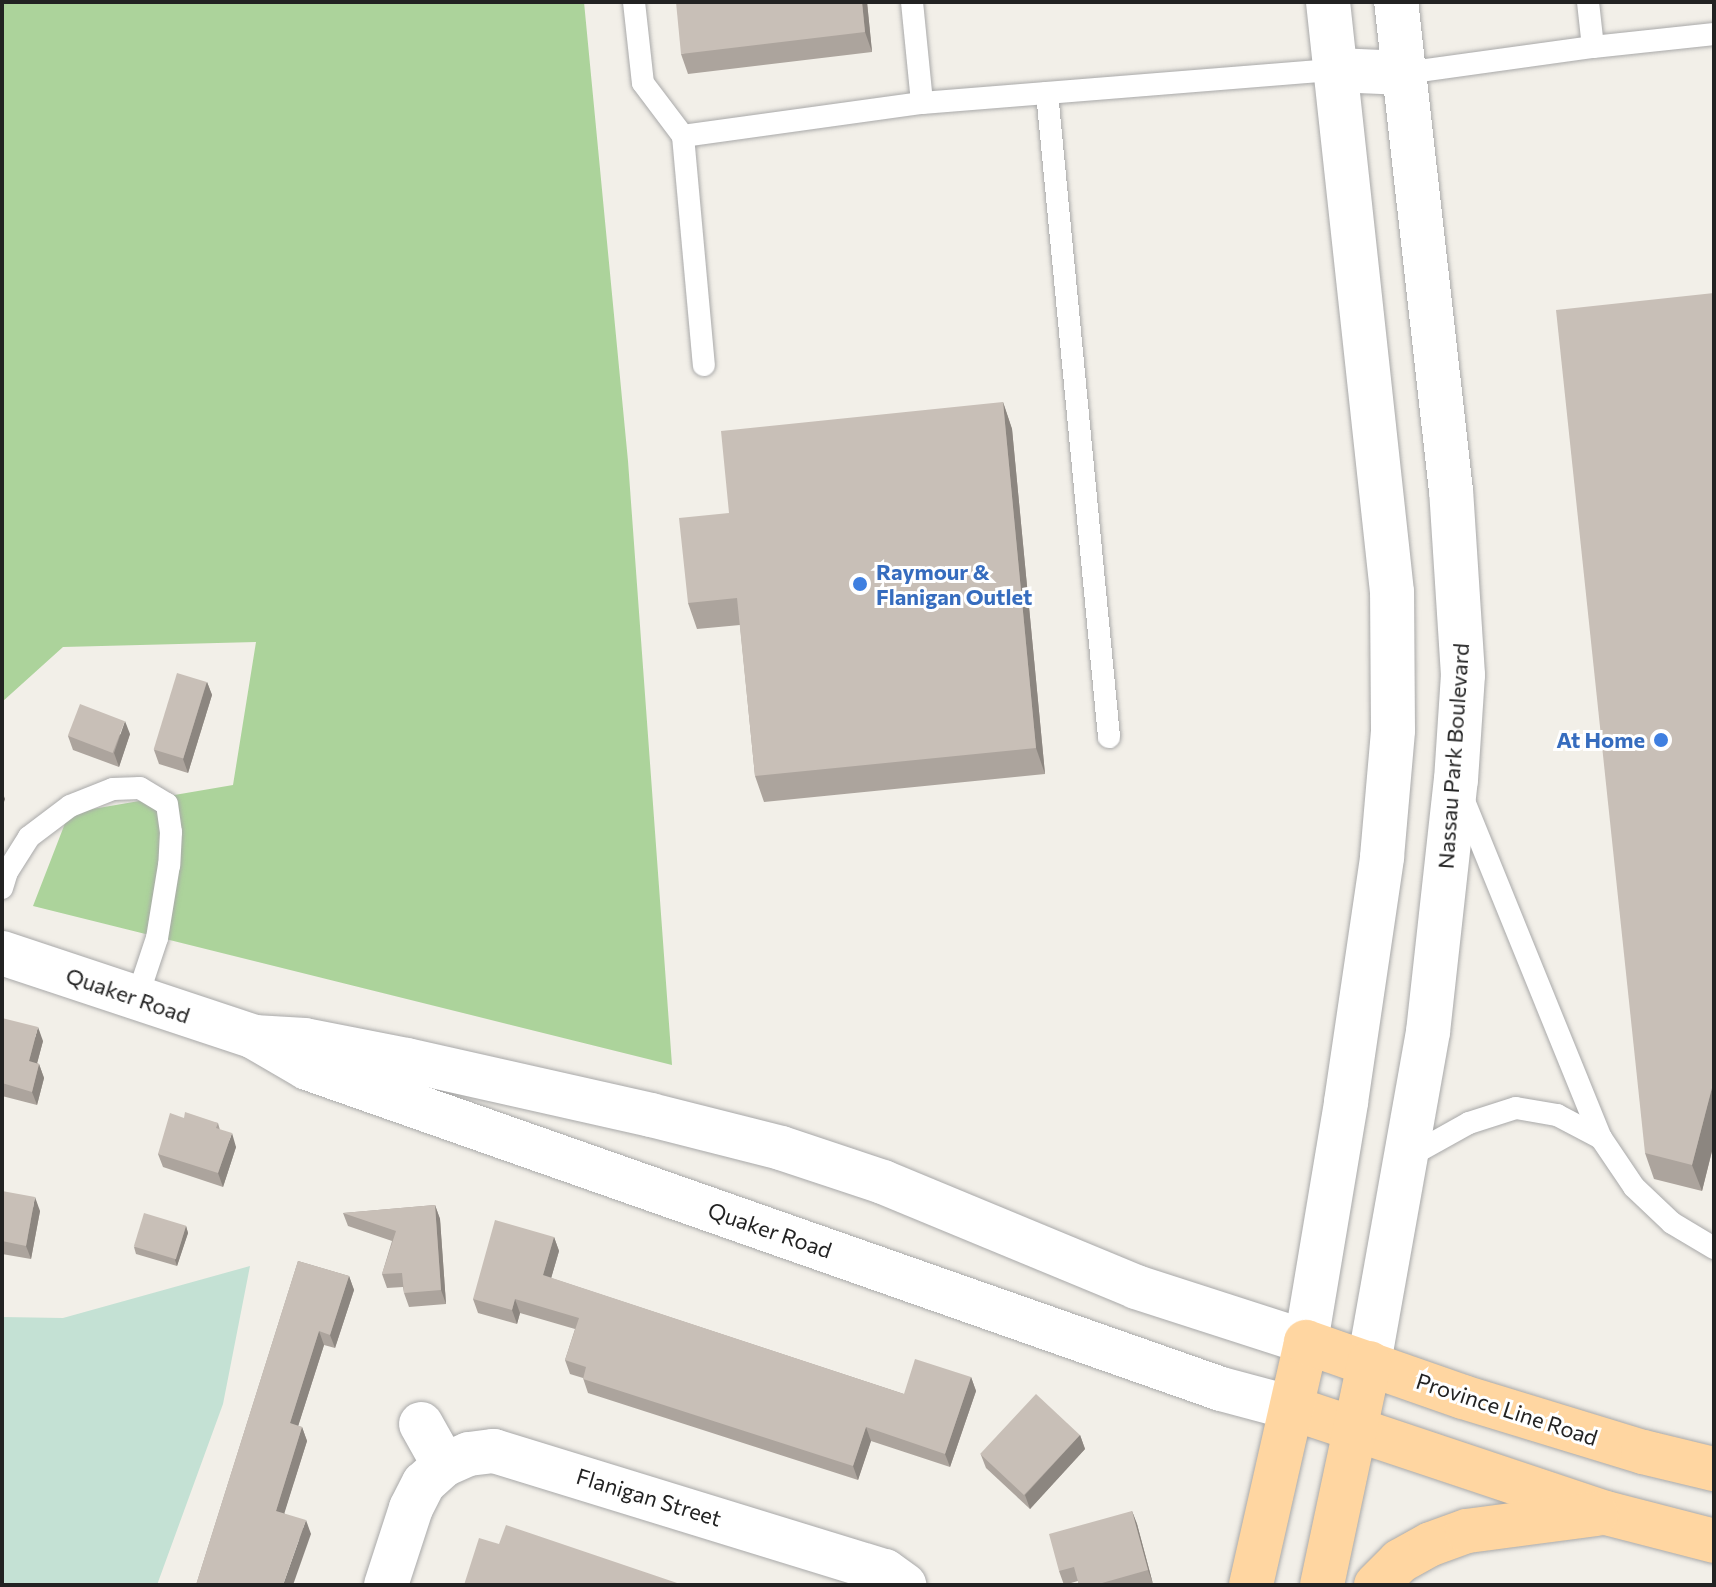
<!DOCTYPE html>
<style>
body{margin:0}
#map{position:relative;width:1716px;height:1587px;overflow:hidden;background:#f2efe8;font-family:Commissioner,sans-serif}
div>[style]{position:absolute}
.forest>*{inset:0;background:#acd39b}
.wetland>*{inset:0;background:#c4e1d4}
.roads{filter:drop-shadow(0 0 2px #a9a9a9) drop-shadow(0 0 2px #a9a9a9)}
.service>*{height:22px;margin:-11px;padding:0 11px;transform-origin:11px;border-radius:11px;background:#fff}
.minor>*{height:44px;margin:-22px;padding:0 22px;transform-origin:22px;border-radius:22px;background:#fff}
.tertiary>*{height:44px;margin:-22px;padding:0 22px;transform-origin:22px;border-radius:22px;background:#fff}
.primary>*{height:44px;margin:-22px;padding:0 22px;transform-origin:22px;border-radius:22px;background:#ffd6a1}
.wall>*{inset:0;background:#aca49d}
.shaded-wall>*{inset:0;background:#8c8680}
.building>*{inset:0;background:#c8bfb7;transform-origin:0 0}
.dots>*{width:22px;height:22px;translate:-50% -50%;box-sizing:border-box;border:4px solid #fff;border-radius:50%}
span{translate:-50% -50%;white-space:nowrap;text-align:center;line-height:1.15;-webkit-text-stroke:6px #fff;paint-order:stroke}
.shop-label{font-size:22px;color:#366cbe;font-weight:700}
.left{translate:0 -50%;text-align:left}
.right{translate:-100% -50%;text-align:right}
.street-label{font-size:22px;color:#222}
.frame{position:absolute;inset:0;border:4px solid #222;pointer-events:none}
</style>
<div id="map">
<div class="forest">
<div style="clip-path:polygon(2px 2px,584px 2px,628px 461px,672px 1065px,33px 906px,69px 813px,233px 785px,256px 642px,63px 647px,2px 702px)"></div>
</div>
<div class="wetland">
<div style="clip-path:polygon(250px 1266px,223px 1404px,157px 1585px,2px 1585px,2px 1317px,63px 1318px)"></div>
</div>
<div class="roads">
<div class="service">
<div style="left:634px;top:2px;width:81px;rotate:83.7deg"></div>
<div style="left:643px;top:83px;width:66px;rotate:53deg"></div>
<div style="left:683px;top:136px;width:230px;rotate:84.8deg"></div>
<div style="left:912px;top:2px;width:101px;rotate:84.3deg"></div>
<div style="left:1588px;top:2px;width:45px;rotate:83.7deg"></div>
<div style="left:1405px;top:73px;width:190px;rotate:-7.9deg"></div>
<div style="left:1593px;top:47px;width:122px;rotate:-6.1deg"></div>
<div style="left:1047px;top:93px;width:647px;rotate:84.5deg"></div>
<div style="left:683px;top:136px;width:241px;rotate:-7.9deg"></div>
<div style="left:922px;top:103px;width:414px;rotate:-4.6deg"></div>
<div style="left:1462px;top:796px;width:369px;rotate:67.9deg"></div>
<div style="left:1601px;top:1138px;width:59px;rotate:56deg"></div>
<div style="left:1634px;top:1187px;width:52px;rotate:43.5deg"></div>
<div style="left:1672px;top:1223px;width:49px;rotate:30.8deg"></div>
<div style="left:2px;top:888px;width:17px;rotate:-73deg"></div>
<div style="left:7px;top:872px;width:41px;rotate:-57.8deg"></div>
<div style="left:29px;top:837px;width:51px;rotate:-37.1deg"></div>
<div style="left:70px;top:806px;width:46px;rotate:-21.6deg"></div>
<div style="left:113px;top:789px;width:27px;rotate:-2deg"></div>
<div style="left:140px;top:788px;width:31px;rotate:31deg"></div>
<div style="left:167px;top:804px;width:28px;rotate:82deg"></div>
<div style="left:171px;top:832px;width:33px;rotate:93deg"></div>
<div style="left:169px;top:865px;width:74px;rotate:99.3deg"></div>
<div style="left:157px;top:938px;width:63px;rotate:108.4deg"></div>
<div style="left:1408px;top:1157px;width:70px;rotate:-29.1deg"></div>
<div style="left:1469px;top:1123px;width:49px;rotate:-17.7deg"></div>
<div style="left:1516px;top:1108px;width:42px;rotate:9.7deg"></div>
<div style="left:1557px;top:1115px;width:50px;rotate:27.6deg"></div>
</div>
<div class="minor">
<div style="left:1335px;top:70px;width:70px;rotate:2.5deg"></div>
<div style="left:421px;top:1424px;width:47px;rotate:60.7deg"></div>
<div style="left:386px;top:1585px;width:81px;rotate:-72deg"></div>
<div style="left:411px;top:1508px;width:28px;rotate:-63deg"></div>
<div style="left:424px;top:1483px;width:27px;rotate:-42deg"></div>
<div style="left:444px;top:1465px;width:27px;rotate:-24deg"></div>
<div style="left:469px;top:1454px;width:25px;rotate:-7deg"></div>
<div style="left:494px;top:1451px;width:409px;rotate:17.1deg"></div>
<div style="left:885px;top:1571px;width:24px;rotate:36deg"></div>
</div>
<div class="tertiary">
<div style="left:2px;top:953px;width:266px;rotate:18.4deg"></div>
<div style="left:254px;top:1037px;width:61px;rotate:30.3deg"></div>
<div style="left:307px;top:1068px;width:969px;rotate:19.35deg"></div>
<div style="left:1221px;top:1389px;width:73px;rotate:15deg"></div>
<div style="left:254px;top:1037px;width:51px;rotate:3.4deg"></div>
<div style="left:305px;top:1040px;width:104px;rotate:11.1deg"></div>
<div style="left:407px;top:1060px;width:250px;rotate:12.7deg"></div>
<div style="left:651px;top:1115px;width:134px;rotate:14.2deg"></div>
<div style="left:781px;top:1148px;width:108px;rotate:18.4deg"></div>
<div style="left:883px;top:1182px;width:274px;rotate:22.5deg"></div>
<div style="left:1136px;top:1287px;width:179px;rotate:17.9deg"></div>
<div style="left:1306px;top:1342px;width:243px;rotate:-80.5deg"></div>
<div style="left:1346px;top:1102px;width:248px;rotate:-81.6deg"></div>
<div style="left:1382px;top:857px;width:127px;rotate:-85deg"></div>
<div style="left:1393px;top:730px;width:138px;rotate:-90.4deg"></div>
<div style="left:1392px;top:592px;width:593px;rotate:-96.19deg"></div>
<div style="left:1369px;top:1363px;width:336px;rotate:-79.9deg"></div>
<div style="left:1428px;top:1032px;width:254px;rotate:-83.7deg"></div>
<div style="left:1456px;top:780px;width:105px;rotate:-86.2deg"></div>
<div style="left:1463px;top:675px;width:184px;rotate:-93.7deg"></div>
<div style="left:1451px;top:491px;width:492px;rotate:-96.4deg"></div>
</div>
<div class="primary">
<div style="left:1292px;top:1408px;width:331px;rotate:18.5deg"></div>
<div style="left:1606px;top:1513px;width:112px;rotate:14.5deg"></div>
<div style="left:1251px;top:1585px;width:249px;rotate:-77.2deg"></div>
<div style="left:1306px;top:1342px;width:166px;rotate:19.3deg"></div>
<div style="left:1463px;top:1397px;width:188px;rotate:17deg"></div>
<div style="left:1643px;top:1452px;width:73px;rotate:13.5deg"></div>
<div style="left:1322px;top:1585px;width:227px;rotate:-78deg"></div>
<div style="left:1376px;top:1585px;width:34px;rotate:-45deg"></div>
<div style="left:1400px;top:1561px;width:35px;rotate:-29deg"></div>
<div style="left:1431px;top:1544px;width:38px;rotate:-20deg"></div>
<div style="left:1467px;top:1531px;width:130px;rotate:-7.5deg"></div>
</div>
</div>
<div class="wall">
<div style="clip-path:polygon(867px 2px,872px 52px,688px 74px,681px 54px)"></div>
<div style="clip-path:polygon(1714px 293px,1714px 1143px,1702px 1191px,1654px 1179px,1645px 1153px)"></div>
<div style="clip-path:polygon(1003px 402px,1012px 429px,1045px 774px,764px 802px,755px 776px,740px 625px,697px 629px,688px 603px)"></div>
<div style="clip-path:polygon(207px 682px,212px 695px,188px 773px,159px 764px,154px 750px)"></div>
<div style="clip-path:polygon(130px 734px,119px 767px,73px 750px,68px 736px)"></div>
<div style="clip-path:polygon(2px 1018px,43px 1041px,37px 1063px,39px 1064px,44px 1078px,37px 1105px,2px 1096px)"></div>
<div style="clip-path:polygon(184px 1118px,218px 1123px,220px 1130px,236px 1147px,223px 1187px,163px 1167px,158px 1154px)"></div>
<div style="clip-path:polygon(2px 1191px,40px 1211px,31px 1259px,2px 1254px)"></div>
<div style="clip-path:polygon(435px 1205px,440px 1219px,446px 1304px,409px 1307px,404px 1293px,403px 1287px,387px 1288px,382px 1274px,392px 1241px,348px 1226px,343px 1213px)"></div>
<div style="clip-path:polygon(186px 1226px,188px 1233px,177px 1266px,136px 1254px,134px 1247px)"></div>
<div style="clip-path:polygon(554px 1237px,559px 1251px,551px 1278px,904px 1394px,971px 1377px,976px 1391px,950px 1467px,871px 1441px,858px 1480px,588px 1393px,583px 1378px,570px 1374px,565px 1360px,575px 1329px,520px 1313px,517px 1324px,478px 1313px,473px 1299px)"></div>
<div style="clip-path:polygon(298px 1261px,349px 1276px,354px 1290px,335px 1348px,324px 1345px,298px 1426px,302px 1427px,307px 1441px,284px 1513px,311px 1534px,196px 1585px)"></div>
<div style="clip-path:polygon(1080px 1435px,1085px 1449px,1030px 1509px,986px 1468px,981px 1455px)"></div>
<div style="clip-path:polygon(1132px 1511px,1137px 1524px,1153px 1584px,1079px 1585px,1078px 1581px,1064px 1585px,1059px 1571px)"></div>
</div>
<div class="shaded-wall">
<div style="clip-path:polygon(862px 2px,867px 2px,872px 52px,865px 32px)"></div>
<div style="clip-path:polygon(1003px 402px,1012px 429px,1045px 774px,1036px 748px)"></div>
<div style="clip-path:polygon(207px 682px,212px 695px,188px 773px,183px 759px)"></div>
<div style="clip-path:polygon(125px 721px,130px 734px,119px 767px,114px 753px)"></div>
<div style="clip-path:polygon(2px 791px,5px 799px,2px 808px)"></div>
<div style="clip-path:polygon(38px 1027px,43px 1041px,34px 1075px,29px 1061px)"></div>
<div style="clip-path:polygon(39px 1064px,44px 1078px,37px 1105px,32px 1092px)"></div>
<div style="clip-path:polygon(1714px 1080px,1714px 1143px,1702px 1191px,1692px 1165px)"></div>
<div style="clip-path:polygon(232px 1133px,236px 1147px,223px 1187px,218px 1173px)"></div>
<div style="clip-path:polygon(35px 1197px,40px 1211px,31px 1259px,26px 1246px)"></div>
<div style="clip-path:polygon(435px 1205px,440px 1219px,446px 1304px,441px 1290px)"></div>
<div style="clip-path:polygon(186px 1226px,188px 1233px,177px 1266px,175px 1260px)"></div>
<div style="clip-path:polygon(554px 1237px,559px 1251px,548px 1289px,543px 1275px)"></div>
<div style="clip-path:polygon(349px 1276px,354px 1290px,335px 1348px,330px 1335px)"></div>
<div style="clip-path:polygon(515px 1299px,520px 1313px,517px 1324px,512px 1310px)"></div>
<div style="clip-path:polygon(319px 1331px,324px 1345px,295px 1436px,290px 1423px)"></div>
<div style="clip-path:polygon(971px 1377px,976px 1391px,950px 1467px,945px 1454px)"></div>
<div style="clip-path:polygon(302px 1427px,307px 1441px,281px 1524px,276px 1511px)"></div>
<div style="clip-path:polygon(866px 1427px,871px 1441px,858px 1480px,853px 1466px)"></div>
<div style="clip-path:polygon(1080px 1435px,1085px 1449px,1030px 1509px,1025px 1495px)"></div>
<div style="clip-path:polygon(1132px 1511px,1137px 1524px,1153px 1584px,1148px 1570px)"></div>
<div style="clip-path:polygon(306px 1520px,311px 1534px,293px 1585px,283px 1585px)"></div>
</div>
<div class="building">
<div style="clip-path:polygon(676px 2px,862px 2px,865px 32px,681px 54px)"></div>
<div style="clip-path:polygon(1714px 293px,1714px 1080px,1692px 1165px,1645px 1153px,1556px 310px)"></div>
<div style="clip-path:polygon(1003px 402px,1036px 748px,755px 776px,737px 598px,688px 603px,679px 518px,729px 513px,721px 431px)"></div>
<div style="left:177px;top:673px;width:31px;height:80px;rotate:17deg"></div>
<div style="left:80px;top:704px;width:48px;height:34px;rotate:21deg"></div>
<div style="clip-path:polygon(2px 1018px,38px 1027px,29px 1061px,39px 1064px,32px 1092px,2px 1083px)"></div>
<div style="clip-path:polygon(185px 1112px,218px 1123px,216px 1128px,232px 1133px,218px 1173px,158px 1154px,170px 1113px,184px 1118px)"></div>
<div style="clip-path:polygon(2px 1191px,35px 1197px,26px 1246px,2px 1241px)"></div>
<div style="clip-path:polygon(435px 1205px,441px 1290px,404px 1293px,402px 1273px,382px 1274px,396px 1231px,343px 1213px)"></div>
<div style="left:144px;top:1213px;width:44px;height:35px;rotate:17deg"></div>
<div style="clip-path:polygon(495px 1220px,554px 1237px,543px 1275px,904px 1394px,915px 1359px,971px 1377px,945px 1454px,866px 1427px,853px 1466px,583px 1379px,586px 1367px,565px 1360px,579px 1318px,515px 1299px,512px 1310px,473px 1299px)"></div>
<div style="clip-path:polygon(298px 1261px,349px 1276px,330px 1335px,319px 1331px,290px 1423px,302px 1427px,276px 1511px,306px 1520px,283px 1585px,196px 1585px)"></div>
<div style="left:1036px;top:1394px;width:60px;height:82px;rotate:43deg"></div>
<div style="clip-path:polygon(1132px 1511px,1148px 1570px,1095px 1585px,1079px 1585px,1074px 1567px,1059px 1571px,1049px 1534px)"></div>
<div style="clip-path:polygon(506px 1525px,683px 1585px,464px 1585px,479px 1538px,499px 1544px)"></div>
</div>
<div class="dots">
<div style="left:860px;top:584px;background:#3f7fe0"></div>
<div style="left:1661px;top:740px;background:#3f7fe0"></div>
</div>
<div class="shop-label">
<span class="left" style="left:876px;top:584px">Raymour &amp;<br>Flanigan Outlet</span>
<span class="right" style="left:1645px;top:740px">At Home</span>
</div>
<div class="street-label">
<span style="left:1453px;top:756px;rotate:-86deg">Nassau Park Boulevard</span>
<span style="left:128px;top:995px;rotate:19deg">Quaker Road</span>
<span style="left:770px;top:1230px;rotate:19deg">Quaker Road</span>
<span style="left:1507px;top:1409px;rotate:18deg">Province Line Road</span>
<span style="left:649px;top:1497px;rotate:17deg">Flanigan Street</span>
</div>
<div class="frame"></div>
</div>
